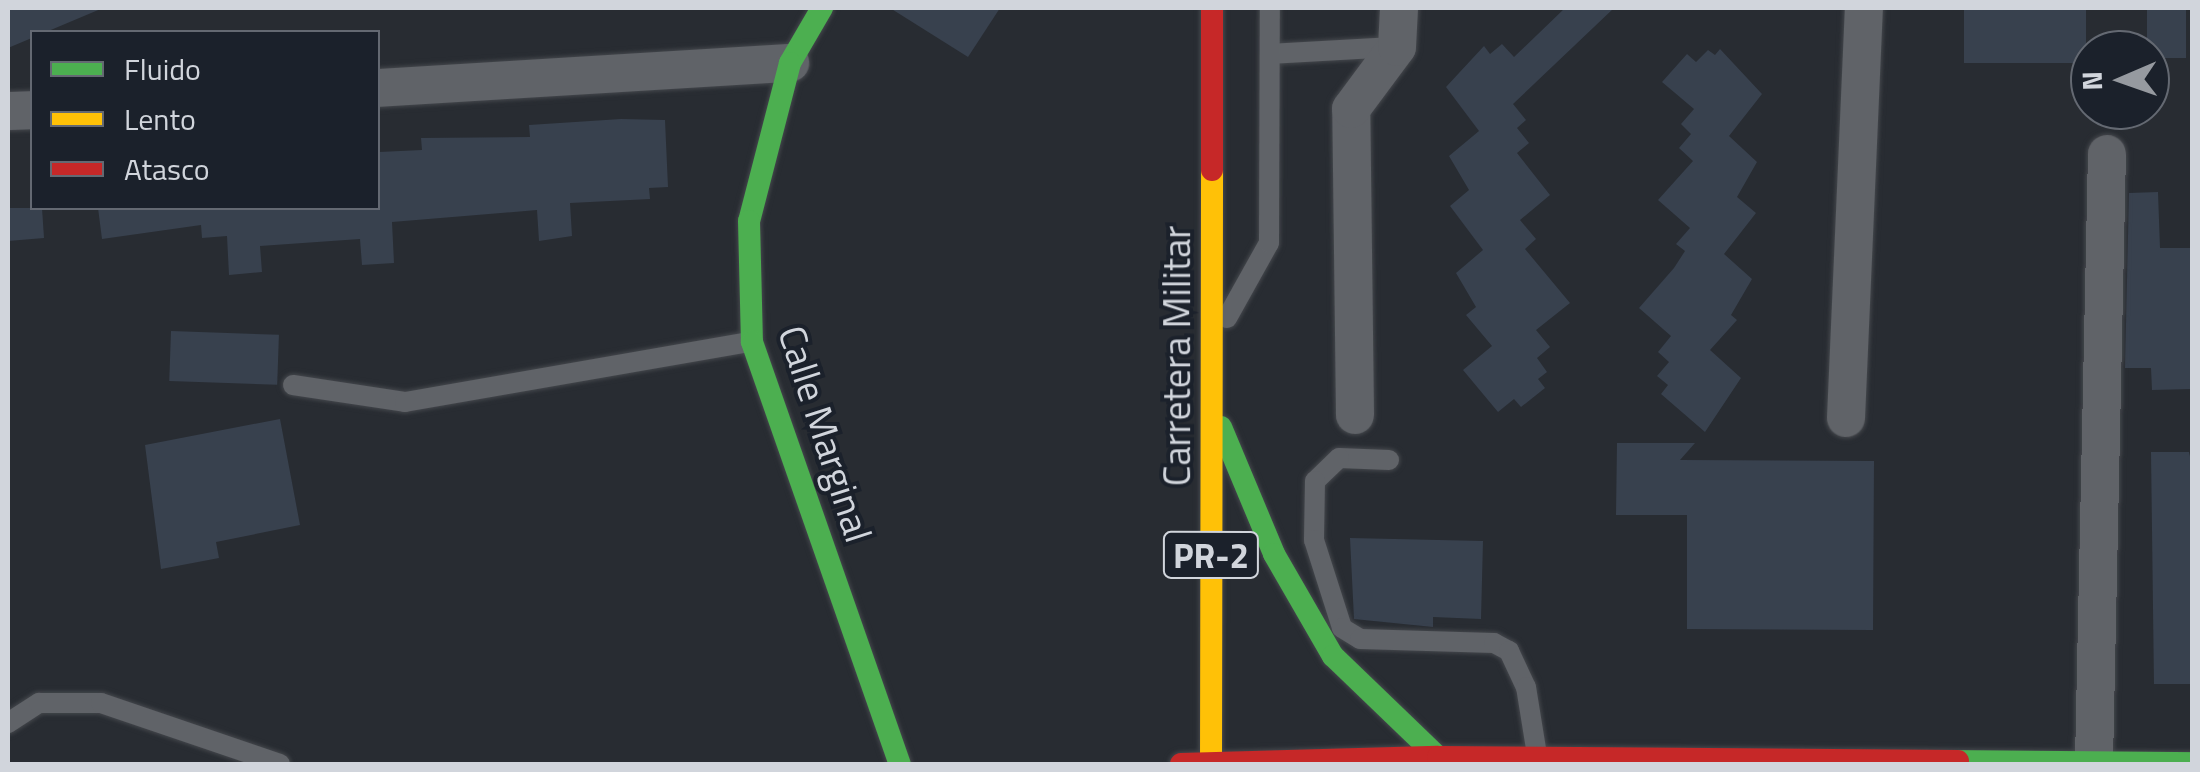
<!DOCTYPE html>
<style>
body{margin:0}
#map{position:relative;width:2200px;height:772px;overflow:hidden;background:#282c32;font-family:"Titillium Web",sans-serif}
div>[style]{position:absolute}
.building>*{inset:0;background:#38414e;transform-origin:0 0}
.roads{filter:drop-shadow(0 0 2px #44474c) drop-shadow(0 0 2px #44474c)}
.lane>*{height:20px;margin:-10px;padding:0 10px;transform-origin:10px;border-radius:10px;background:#606368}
.street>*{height:38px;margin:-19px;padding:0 19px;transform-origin:19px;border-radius:19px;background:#606368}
.fast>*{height:22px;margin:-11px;padding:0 11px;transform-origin:11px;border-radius:11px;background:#4caf50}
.slow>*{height:22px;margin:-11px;padding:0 11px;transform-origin:11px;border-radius:11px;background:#ffc107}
.jam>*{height:22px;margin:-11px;padding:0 11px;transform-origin:11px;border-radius:11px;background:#c62828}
span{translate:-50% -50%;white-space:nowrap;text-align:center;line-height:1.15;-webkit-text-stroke:8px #1b212b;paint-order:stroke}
.shield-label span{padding:2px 8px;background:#1b212b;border:2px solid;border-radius:8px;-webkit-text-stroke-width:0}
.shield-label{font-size:35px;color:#d1d5dc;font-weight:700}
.street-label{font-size:38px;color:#d1d5dc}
.frame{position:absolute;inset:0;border:10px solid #d1d5dc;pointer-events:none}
.legend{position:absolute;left:30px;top:30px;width:350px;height:180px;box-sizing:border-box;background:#1b212b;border:2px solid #646972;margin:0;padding:12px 18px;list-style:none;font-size:30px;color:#d1d5dc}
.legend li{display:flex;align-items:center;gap:20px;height:50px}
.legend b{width:50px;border:2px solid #646972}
.north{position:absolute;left:2070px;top:30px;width:100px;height:100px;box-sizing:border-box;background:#1b212b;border:2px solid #646972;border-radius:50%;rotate:268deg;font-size:28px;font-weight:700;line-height:40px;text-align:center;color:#d1d5dc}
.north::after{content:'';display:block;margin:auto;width:35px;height:45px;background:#969aa0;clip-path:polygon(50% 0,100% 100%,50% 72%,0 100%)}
</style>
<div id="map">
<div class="building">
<div style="clip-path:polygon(8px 8px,103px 8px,8px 48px)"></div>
<div style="clip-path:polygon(890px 8px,1000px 8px,968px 57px)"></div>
<div style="clip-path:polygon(1565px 8px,1614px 8px,1513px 104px,1526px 120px,1517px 128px,1529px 143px,1517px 153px,1550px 195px,1520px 220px,1536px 239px,1525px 249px,1570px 303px,1536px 330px,1550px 347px,1537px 358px,1547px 372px,1538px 379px,1545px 388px,1521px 407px,1514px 399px,1498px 412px,1463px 370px,1492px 346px,1466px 315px,1476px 307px,1456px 273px,1483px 250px,1450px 206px,1469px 190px,1449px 156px,1479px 131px,1446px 87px,1484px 46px,1490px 54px,1502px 44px,1514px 57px)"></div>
<div style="left:1964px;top:8px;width:122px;height:55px"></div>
<div style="left:2147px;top:8px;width:39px;height:50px"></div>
<div style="clip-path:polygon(1720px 49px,1762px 94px,1729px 136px,1757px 162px,1737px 197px,1756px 213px,1724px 254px,1752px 279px,1731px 315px,1737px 320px,1710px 350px,1741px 378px,1705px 432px,1661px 394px,1668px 385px,1657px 376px,1669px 362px,1658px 352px,1671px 336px,1639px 308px,1674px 268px,1685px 251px,1676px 244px,1690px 228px,1658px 200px,1693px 161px,1679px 148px,1691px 134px,1681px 124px,1694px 109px,1662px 82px,1687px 54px,1696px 62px,1708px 50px,1715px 55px)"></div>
<div style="clip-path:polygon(621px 119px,665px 120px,668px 187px,649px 188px,650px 199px,570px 203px,572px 236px,539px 241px,537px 210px,392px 222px,394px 263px,362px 265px,360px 239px,260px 246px,262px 272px,229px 275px,227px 236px,202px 238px,201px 225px,102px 239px,98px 208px,378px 208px,379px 152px,422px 150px,421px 138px,530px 137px,529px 125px)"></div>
<div style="clip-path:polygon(2158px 192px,2160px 248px,2192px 248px,2192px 389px,2152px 390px,2151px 368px,2125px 368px,2129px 193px)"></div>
<div style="clip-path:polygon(8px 208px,42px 208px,44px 238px,8px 241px)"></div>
<div style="left:171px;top:331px;width:108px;height:50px;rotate:2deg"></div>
<div style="clip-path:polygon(280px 419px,300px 525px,216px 542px,219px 558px,161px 569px,145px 445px)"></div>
<div style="clip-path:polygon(1617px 443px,1695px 443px,1680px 460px,1874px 461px,1873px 630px,1687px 629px,1687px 515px,1616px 515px)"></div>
<div style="clip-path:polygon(2151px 452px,2189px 452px,2192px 466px,2192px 684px,2154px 684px)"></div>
<div style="clip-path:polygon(1350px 538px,1483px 541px,1481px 619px,1433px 617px,1433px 627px,1354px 619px)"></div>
</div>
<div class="roads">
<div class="lane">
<div style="left:1270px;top:54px;width:127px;rotate:-3.2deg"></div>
<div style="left:1227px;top:318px;width:86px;rotate:-60.8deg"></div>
<div style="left:1269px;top:243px;width:235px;rotate:-89.8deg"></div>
<div style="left:293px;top:385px;width:113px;rotate:8.6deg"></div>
<div style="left:405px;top:402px;width:350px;rotate:-9.9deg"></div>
<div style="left:1389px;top:460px;width:50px;rotate:-177.7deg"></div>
<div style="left:1339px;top:458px;width:33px;rotate:136deg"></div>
<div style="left:1315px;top:481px;width:59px;rotate:91deg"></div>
<div style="left:1314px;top:540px;width:92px;rotate:72.3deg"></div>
<div style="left:1342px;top:628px;width:21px;rotate:31deg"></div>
<div style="left:1360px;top:639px;width:134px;rotate:1.7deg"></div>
<div style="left:1494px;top:643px;width:17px;rotate:28deg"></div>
<div style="left:1509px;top:651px;width:40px;rotate:65deg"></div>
<div style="left:1526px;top:687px;width:69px;rotate:80.8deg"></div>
<div style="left:8px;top:723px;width:37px;rotate:-33deg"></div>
<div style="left:39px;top:703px;width:62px"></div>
<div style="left:101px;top:703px;width:189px;rotate:18.8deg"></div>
</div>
<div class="street">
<div style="left:378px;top:88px;width:413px;rotate:-3.5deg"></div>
<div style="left:8px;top:111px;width:24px;rotate:-2deg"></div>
<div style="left:1355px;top:415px;width:306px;rotate:-90.7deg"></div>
<div style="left:1351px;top:109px;width:77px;rotate:-53.4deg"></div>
<div style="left:1397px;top:47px;width:39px;rotate:-87deg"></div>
<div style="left:1846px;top:418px;width:410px;rotate:-87.5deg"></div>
<div style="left:2094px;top:762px;width:608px;rotate:-88.78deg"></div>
</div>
<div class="fast">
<div style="left:822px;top:8px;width:64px;rotate:120.2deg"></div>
<div style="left:790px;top:63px;width:163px;rotate:104.5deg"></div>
<div style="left:749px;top:221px;width:121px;rotate:88.6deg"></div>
<div style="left:752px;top:342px;width:447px;rotate:70.7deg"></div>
<div style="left:1221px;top:427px;width:138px;rotate:67.3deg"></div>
<div style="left:1274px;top:554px;width:118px;rotate:60deg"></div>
<div style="left:1333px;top:656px;width:146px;rotate:43.9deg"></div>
<div style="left:1958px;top:761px;width:234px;rotate:0.5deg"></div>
</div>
<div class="slow">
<div style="left:1211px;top:764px;width:594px;rotate:-89.9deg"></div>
</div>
<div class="jam">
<div style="left:1212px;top:170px;width:162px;rotate:-90deg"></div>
<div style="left:1181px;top:764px;width:257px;rotate:-1.6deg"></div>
<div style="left:1438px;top:757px;width:520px;rotate:0.44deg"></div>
</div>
</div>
<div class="shield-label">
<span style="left:1211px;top:555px">PR-2</span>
</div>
<div class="street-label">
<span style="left:1177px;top:356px;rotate:-90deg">Carretera Militar</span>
<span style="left:825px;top:434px;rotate:72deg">Calle Marginal</span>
</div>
<div class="frame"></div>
<ul class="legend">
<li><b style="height:12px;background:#4caf50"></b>Fluido</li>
<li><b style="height:12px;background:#ffc107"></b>Lento</li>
<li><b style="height:12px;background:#c62828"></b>Atasco</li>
</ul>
<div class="north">N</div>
</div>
